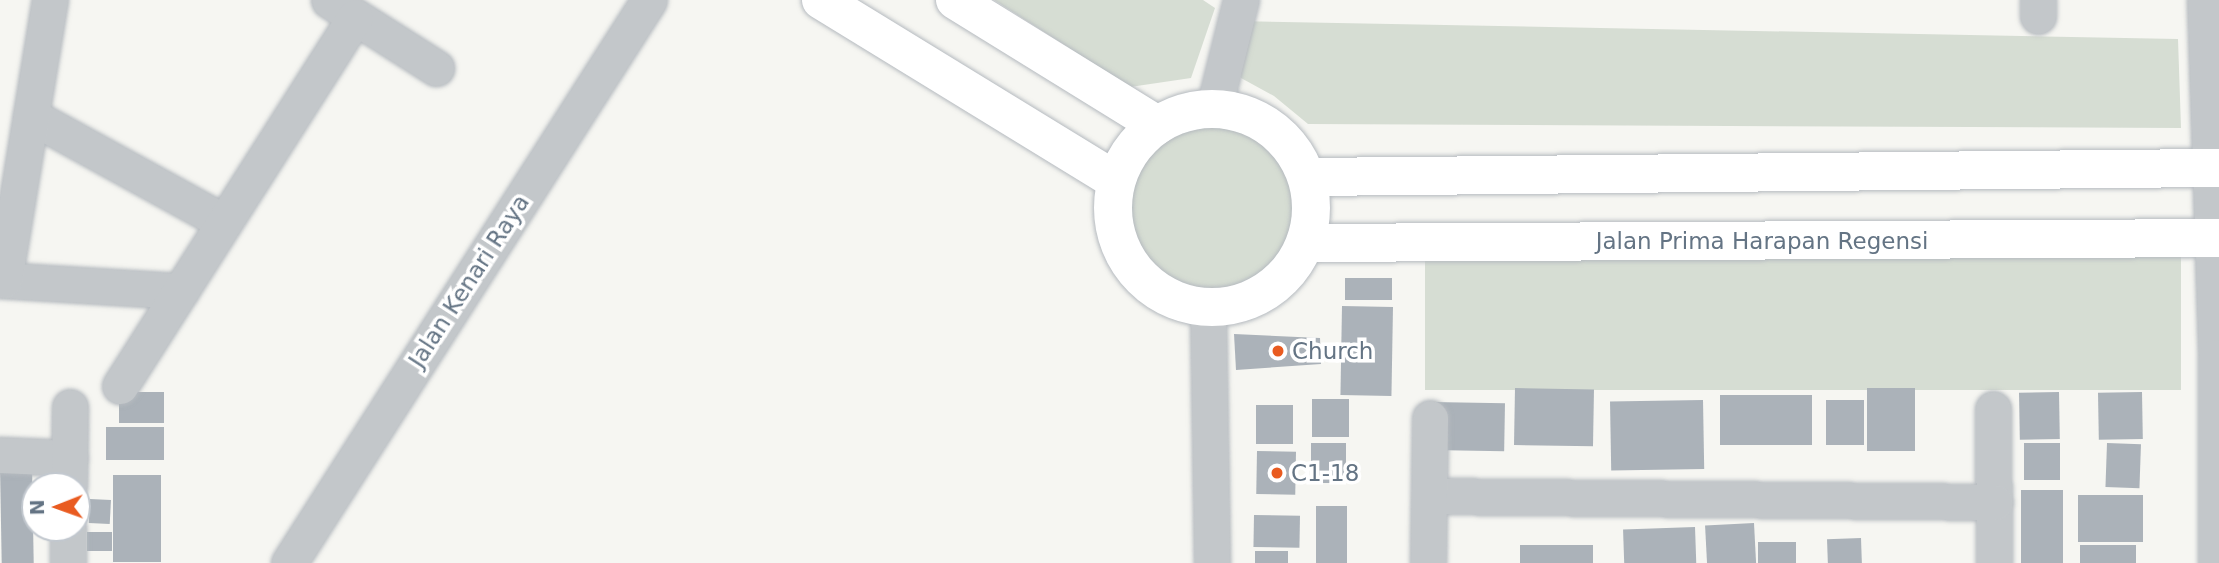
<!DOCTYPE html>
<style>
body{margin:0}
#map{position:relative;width:2219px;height:563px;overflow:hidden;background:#f6f6f2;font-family:"DejaVu Sans",sans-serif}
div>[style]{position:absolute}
.green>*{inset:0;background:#d6ddd3;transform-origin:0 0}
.round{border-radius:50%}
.building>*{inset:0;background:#abb2b9;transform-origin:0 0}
.roads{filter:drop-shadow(0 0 2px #b5babf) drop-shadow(0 0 2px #b5babf)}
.street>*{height:35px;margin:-17.5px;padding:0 17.5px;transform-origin:17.5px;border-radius:17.5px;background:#c3c7ca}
.secondary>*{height:38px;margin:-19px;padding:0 19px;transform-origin:19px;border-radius:19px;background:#fff}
.secondary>.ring{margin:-19px;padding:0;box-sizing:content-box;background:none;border:38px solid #fff;border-radius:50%}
.dots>*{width:19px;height:19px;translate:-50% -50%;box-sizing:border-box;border:4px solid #fff;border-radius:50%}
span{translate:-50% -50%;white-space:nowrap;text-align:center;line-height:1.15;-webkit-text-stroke:7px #fff;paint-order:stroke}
.street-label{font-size:23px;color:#647484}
.poi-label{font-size:23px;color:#647484}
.left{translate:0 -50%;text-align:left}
.north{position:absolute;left:21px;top:472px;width:70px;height:70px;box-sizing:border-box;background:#fff;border:2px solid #c1c7ce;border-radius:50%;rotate:269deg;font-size:19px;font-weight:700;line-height:28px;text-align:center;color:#647484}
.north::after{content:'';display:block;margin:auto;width:24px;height:32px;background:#e95b20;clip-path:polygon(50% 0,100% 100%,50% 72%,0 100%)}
</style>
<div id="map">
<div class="green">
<div style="clip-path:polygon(994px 0,1203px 0,1215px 8px,1191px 78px,1130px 87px)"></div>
<div style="clip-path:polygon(1236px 21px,2178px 39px,2181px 128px,1308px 124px,1274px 96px,1241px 78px)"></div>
<div class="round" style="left:1113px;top:109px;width:198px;height:198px"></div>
<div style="left:2181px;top:256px;width:134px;height:756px;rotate:90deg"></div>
</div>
<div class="building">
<div style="left:1345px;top:278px;width:47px;height:22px"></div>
<div style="left:1342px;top:306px;width:51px;height:89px;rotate:1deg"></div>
<div style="clip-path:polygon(1234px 334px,1320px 338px,1321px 364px,1236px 370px)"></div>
<div style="left:1515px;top:388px;width:79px;height:57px;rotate:1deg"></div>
<div style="left:1867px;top:388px;width:48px;height:63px"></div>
<div style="left:119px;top:392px;width:45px;height:31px"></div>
<div style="left:2059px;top:392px;width:47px;height:40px;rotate:89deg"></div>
<div style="left:2142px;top:392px;width:47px;height:44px;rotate:89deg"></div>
<div style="left:1812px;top:395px;width:50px;height:92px;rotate:90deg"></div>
<div style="left:1312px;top:399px;width:37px;height:38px"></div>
<div style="left:1703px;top:400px;width:69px;height:93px;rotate:89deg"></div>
<div style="left:1826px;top:400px;width:38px;height:45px"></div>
<div style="left:1432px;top:402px;width:73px;height:48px;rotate:1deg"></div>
<div style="left:1293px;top:405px;width:39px;height:37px;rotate:90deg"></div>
<div style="left:164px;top:427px;width:33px;height:58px;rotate:90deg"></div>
<div style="left:1346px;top:443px;width:40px;height:35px;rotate:90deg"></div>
<div style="left:2024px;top:443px;width:36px;height:37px"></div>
<div style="left:2107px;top:443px;width:34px;height:44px;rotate:2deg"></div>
<div style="left:1257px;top:451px;width:39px;height:43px;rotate:1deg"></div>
<div style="left:32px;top:465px;width:98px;height:32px;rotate:89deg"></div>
<div style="left:113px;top:475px;width:48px;height:87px"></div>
<div style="left:2021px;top:490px;width:42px;height:73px"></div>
<div style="left:2078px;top:495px;width:65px;height:47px"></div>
<div style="left:90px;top:499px;width:21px;height:24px;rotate:3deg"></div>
<div style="left:1316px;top:506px;width:31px;height:57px"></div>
<div style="left:1254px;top:515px;width:46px;height:32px;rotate:1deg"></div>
<div style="left:1754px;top:523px;width:40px;height:49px;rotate:87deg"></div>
<div style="left:1695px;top:527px;width:36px;height:72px;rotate:88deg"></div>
<div style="left:87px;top:532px;width:25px;height:19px"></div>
<div style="left:1861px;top:538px;width:25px;height:34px;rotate:88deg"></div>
<div style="left:1796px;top:542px;width:21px;height:38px;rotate:90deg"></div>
<div style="left:1520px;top:545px;width:73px;height:18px"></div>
<div style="left:2080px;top:545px;width:56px;height:18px"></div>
<div style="left:1288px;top:551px;width:12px;height:33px;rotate:90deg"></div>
</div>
<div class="roads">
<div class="street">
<div style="left:329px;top:0;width:127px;rotate:32.4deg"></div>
<div style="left:2038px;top:0;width:16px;rotate:90deg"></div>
<div style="left:2205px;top:0;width:357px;rotate:88.2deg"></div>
<div style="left:2216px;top:357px;width:206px;rotate:90deg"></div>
<div style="left:1214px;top:108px;width:111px;rotate:-76deg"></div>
<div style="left:31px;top:116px;width:220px;rotate:28.8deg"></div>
<div style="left:0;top:280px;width:181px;rotate:3.5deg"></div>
<div style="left:4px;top:280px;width:284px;rotate:-80.7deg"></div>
<div style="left:1208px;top:309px;width:254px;rotate:89.1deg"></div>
<div style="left:120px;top:386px;width:437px;rotate:-57.5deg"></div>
<div style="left:1993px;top:409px;width:154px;rotate:89.6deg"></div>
<div style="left:0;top:455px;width:70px;rotate:2.5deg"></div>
<div style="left:69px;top:486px;width:79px;rotate:-89.3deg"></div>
<div style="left:1429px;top:496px;width:566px;rotate:0.61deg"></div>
<div style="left:68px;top:563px;width:35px;rotate:-90deg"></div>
<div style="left:289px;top:563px;width:668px;rotate:-57.4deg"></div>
<div style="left:1428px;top:563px;width:145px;rotate:-89.2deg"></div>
</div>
<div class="secondary">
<div style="left:821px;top:0;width:346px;rotate:31.5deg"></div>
<div style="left:955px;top:0;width:238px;rotate:31.7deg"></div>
<div class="ring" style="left:1113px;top:109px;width:160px;height:160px"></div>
<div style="left:1307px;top:177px;width:912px;rotate:-0.57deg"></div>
<div style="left:1305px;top:243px;width:914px;rotate:-0.31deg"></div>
</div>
</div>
<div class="dots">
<div style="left:1278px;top:351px;background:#e95b20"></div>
<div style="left:1277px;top:473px;background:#e95b20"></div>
</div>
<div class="street-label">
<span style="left:1762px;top:241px">Jalan Prima Harapan Regensi</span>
<span style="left:469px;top:281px;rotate:-57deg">Jalan Kenari Raya</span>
</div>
<div class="poi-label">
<span class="left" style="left:1292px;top:351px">Church</span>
<span class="left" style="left:1291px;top:473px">C1-18</span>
</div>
<div class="north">N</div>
</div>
